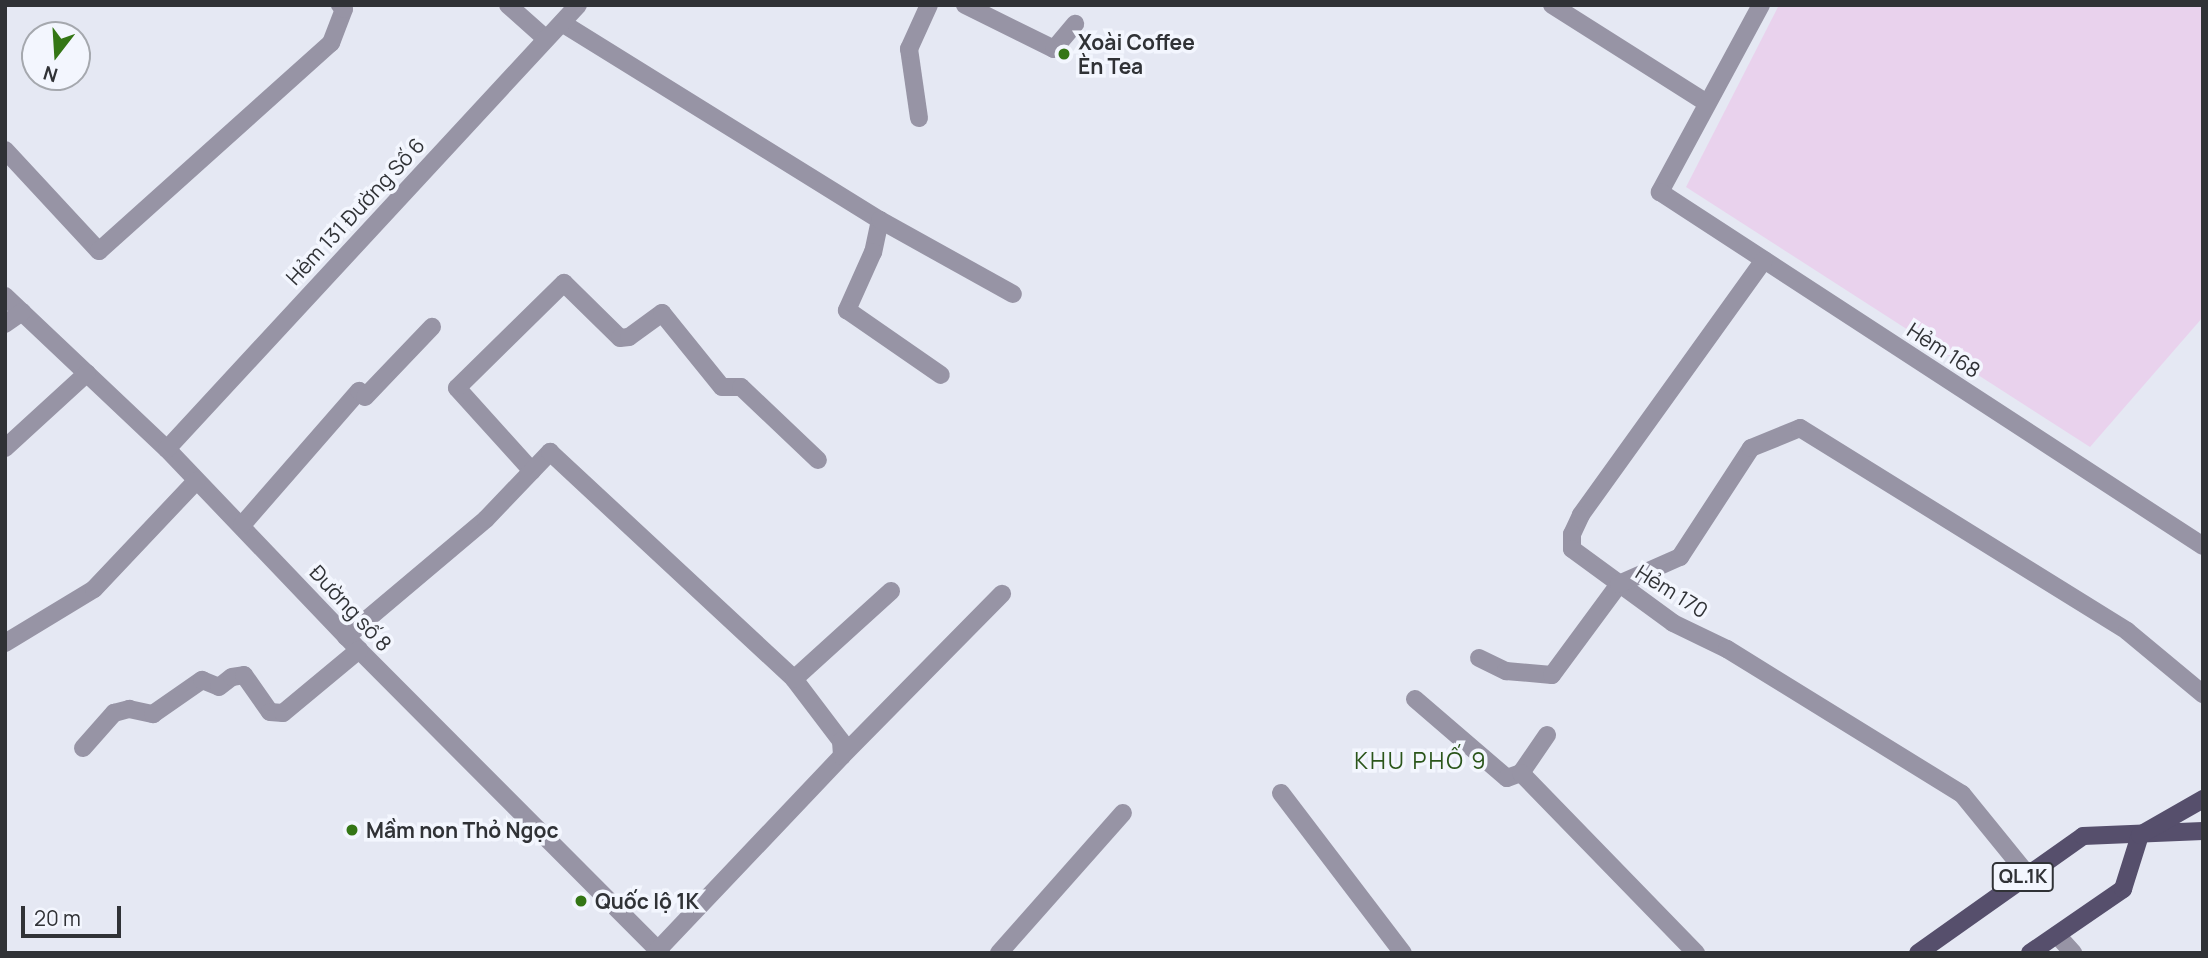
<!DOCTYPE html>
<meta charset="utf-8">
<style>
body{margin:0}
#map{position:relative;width:2208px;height:958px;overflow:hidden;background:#e5e8f3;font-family:Manrope,sans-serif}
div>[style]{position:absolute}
.green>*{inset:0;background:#e9d2ed}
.minor>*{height:18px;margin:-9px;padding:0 9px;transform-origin:9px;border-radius:9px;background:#9794a5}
.major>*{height:18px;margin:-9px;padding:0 9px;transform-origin:9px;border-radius:9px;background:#564f6c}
.dots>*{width:19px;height:19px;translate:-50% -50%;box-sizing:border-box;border:4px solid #f3f6fe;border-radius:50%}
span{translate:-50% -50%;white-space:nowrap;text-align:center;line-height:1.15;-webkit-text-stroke:7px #f3f6fe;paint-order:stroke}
.shield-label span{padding:2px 5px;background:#f3f6fe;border:2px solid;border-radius:5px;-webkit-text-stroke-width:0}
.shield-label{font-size:19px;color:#303236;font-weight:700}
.poi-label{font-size:21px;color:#303236;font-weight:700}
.left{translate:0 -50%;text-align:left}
.street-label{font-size:21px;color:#303236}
.neighbourhood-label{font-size:23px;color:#2a551a;letter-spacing:2px}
.frame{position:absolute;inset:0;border:7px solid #303236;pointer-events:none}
.north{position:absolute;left:21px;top:21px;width:70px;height:70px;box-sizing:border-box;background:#f3f6fe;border:2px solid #a5a8ae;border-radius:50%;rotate:197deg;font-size:19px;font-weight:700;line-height:28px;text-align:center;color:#303236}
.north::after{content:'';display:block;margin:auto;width:24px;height:32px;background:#347615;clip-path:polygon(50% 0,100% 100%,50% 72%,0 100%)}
.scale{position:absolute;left:21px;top:906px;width:100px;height:32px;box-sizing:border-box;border:4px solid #303236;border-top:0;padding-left:9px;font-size:21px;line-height:24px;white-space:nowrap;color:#303236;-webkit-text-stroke:5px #f3f6fe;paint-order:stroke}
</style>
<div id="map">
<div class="green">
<div style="clip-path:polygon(1779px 5px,2203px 5px,2203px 317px,2090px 447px,1686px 187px)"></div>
</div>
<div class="minor">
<div style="left:508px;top:5px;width:50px;rotate:41.7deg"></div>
<div style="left:965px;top:5px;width:99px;rotate:26.3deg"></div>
<div style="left:1054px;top:49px;width:33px;rotate:-50deg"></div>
<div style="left:1552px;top:5px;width:183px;rotate:32.3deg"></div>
<div style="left:1761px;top:5px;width:213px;rotate:118.4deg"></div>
<div style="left:1660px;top:192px;width:648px;rotate:33.1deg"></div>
<div style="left:562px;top:23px;width:374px;rotate:31.8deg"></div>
<div style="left:880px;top:220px;width:33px;rotate:102deg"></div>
<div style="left:873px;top:252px;width:64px;rotate:114.1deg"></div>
<div style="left:847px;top:310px;width:114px;rotate:34.7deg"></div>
<div style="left:919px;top:118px;width:70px;rotate:-98.2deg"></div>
<div style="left:909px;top:49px;width:48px;rotate:-65.6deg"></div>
<div style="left:5px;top:150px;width:138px;rotate:47.1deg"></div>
<div style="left:99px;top:251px;width:312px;rotate:-41.9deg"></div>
<div style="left:331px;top:43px;width:36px;rotate:-69deg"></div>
<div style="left:344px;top:9px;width:6px;rotate:-135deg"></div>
<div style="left:880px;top:220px;width:152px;rotate:29.1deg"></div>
<div style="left:1764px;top:260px;width:314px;rotate:125.7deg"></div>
<div style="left:1581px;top:515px;width:21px;rotate:115deg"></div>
<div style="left:1572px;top:534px;width:15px;rotate:90deg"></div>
<div style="left:1572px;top:549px;width:125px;rotate:36.2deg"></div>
<div style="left:1673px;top:623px;width:60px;rotate:25.7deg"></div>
<div style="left:1727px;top:649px;width:276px;rotate:31.7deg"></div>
<div style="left:1962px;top:794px;width:103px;rotate:50.9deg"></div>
<div style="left:5px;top:296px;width:223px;rotate:43.4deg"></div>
<div style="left:167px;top:449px;width:278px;rotate:46.3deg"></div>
<div style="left:359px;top:650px;width:428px;rotate:45.1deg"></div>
<div style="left:5px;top:324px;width:21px;rotate:-35deg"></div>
<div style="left:5px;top:448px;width:111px;rotate:-42.4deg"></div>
<div style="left:167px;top:449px;width:605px;rotate:-47.21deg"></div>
<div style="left:532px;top:471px;width:112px;rotate:-132.1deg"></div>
<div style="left:457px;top:388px;width:150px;rotate:-44.5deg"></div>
<div style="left:564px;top:283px;width:78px;rotate:44.5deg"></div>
<div style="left:620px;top:338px;width:9px;rotate:-6deg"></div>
<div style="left:629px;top:337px;width:41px;rotate:-36deg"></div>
<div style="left:662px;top:313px;width:95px;rotate:51deg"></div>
<div style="left:722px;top:387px;width:19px"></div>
<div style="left:741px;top:387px;width:106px;rotate:43.5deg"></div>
<div style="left:242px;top:525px;width:178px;rotate:-48.9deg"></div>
<div style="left:359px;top:391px;width:8px;rotate:45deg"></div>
<div style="left:365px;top:397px;width:97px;rotate:-46.3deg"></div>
<div style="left:346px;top:637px;width:183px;rotate:-40.1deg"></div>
<div style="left:486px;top:519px;width:93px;rotate:-46.3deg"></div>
<div style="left:550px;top:452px;width:333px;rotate:42.9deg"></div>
<div style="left:794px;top:679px;width:78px;rotate:52.8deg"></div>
<div style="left:841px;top:741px;width:15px;rotate:86deg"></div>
<div style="left:842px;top:756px;width:267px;rotate:133.5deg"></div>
<div style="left:5px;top:643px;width:104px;rotate:-31.2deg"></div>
<div style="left:94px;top:589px;width:149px;rotate:-46.6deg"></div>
<div style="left:1479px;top:658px;width:30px;rotate:26deg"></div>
<div style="left:1506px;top:671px;width:46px;rotate:5deg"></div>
<div style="left:1552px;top:675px;width:113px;rotate:-53.6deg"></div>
<div style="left:1619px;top:584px;width:67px;rotate:-23.9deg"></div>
<div style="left:1680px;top:557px;width:130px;rotate:-56.9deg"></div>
<div style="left:1751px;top:448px;width:53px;rotate:-22.2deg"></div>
<div style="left:1800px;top:428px;width:385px;rotate:31.8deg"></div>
<div style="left:2127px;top:631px;width:99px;rotate:39.7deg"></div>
<div style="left:794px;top:679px;width:131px;rotate:-42.2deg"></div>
<div style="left:1415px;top:699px;width:121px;rotate:40.7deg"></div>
<div style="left:1507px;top:778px;width:15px;rotate:-20deg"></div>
<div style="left:1547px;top:735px;width:46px;rotate:124.4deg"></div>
<div style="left:1521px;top:773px;width:251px;rotate:45.8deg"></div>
<div style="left:83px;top:748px;width:47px;rotate:-48.5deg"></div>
<div style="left:114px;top:713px;width:16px;rotate:-15deg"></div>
<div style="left:129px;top:709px;width:25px;rotate:12deg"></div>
<div style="left:153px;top:714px;width:60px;rotate:-34.8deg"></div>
<div style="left:202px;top:680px;width:18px;rotate:22deg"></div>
<div style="left:219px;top:687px;width:16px;rotate:-38deg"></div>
<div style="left:232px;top:677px;width:12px;rotate:-9deg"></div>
<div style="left:244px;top:675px;width:45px;rotate:54.9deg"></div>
<div style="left:270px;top:712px;width:13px;rotate:4deg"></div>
<div style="left:283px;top:713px;width:99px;rotate:-39.7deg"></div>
<div style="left:842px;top:756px;width:228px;rotate:-45.4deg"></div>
<div style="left:1281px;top:793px;width:201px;rotate:52.7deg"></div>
<div style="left:2057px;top:935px;width:24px;rotate:48deg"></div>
<div style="left:999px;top:953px;width:187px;rotate:-48.5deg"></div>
</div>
<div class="major">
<div style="left:1918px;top:953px;width:202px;rotate:-35.3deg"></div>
<div style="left:2083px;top:836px;width:120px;rotate:-2.4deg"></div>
<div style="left:2030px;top:953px;width:113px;rotate:-34.5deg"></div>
<div style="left:2123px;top:889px;width:57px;rotate:-72.5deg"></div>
<div style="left:2140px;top:835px;width:73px;rotate:-29.7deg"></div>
</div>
<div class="dots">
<div style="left:1064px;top:54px;background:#347615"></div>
<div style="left:352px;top:830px;background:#347615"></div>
<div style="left:581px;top:901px;background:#347615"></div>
</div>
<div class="shield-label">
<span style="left:2023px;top:877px">QL.1K</span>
</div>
<div class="poi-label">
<span class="left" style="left:1078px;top:54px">Xoài Coffee<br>Èn Tea</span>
<span class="left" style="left:366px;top:830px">Mầm non Thỏ Ngọc</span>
<span class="left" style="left:595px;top:901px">Quốc lộ 1K</span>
</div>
<div class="street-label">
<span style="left:355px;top:211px;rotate:-47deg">Hẻm 131 Đường Số 6</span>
<span style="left:1944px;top:350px;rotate:33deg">Hẻm 168</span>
<span style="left:1672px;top:591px;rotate:32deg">Hẻm 170</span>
<span style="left:351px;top:608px;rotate:47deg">Đường số 8</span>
</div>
<div class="neighbourhood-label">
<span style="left:1421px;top:760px">KHU PHỐ 9</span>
</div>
<div class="frame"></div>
<div class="north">N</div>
<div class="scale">20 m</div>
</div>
